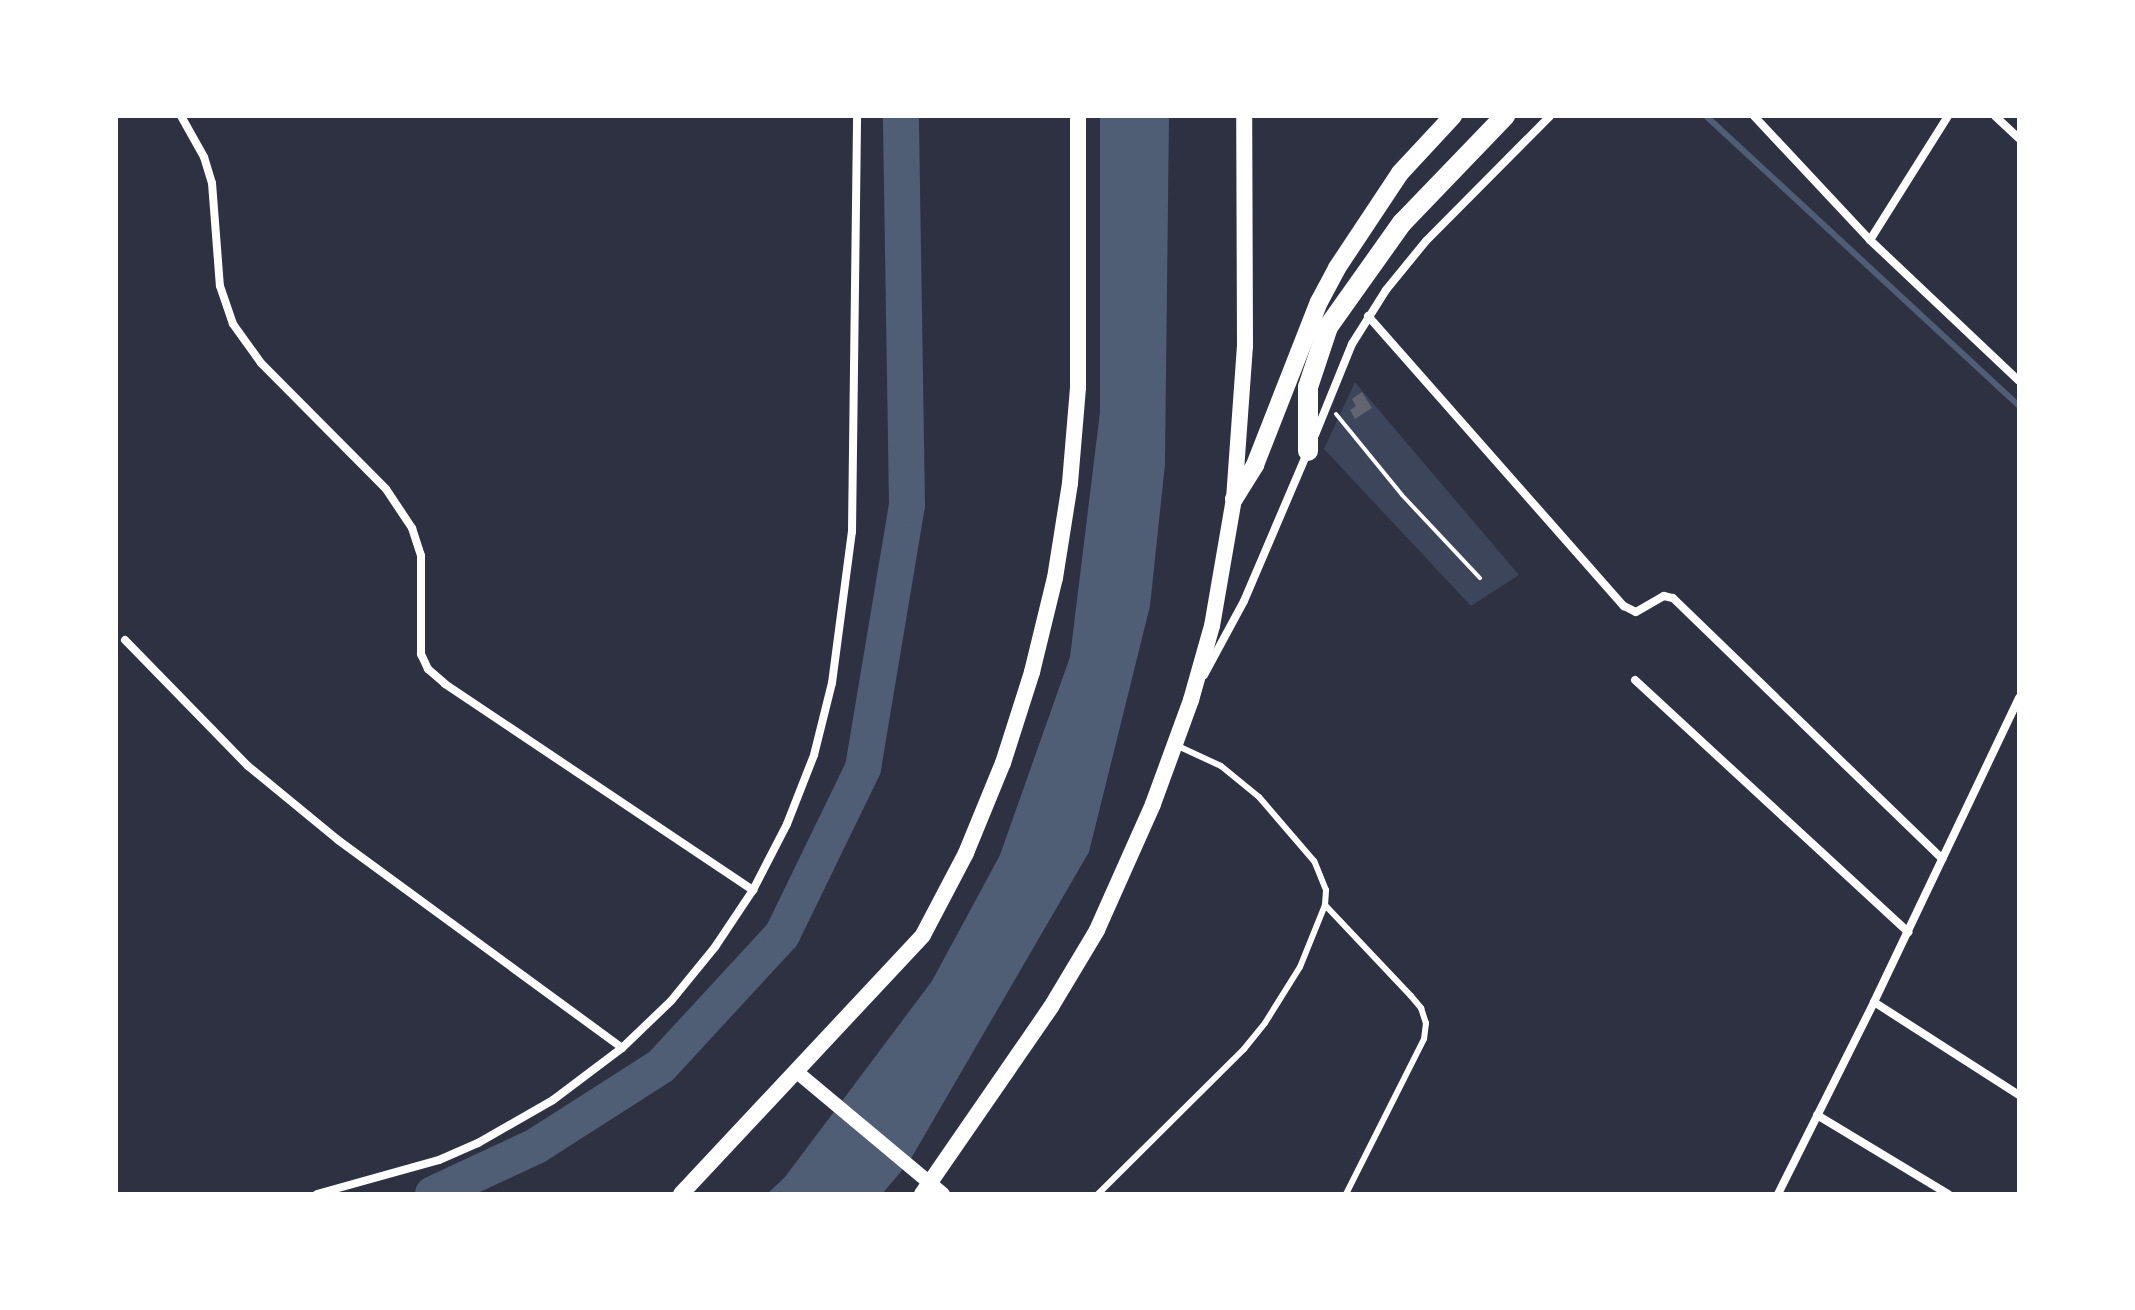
<!DOCTYPE html>
<style>
body{margin:0}
#map{position:relative;width:2135px;height:1310px;overflow:hidden;background:#2d3142;font-family:"Fira Sans Condensed",sans-serif}
div>[style]{position:absolute}
.green>*{inset:0;background:#3c4559}
.water>*{inset:0;background:#4f5d75}
.stream>*{height:6px;margin:-3px;padding:0 3px;transform-origin:3px;border-radius:3px;background:#4f5d75}
.river>*{height:36px;margin:-18px;padding:0 18px;transform-origin:18px;border-radius:18px;background:#4f5d75}
.building>*{inset:0;background:#626471}
.path>*{height:4px;margin:-2px;padding:0 2px;transform-origin:2px;border-radius:2px;background:#fff}
.service>*{height:6px;margin:-3px;padding:0 3px;transform-origin:3px;border-radius:3px;background:#fff}
.minor>*{height:8px;margin:-4px;padding:0 4px;transform-origin:4px;border-radius:4px;background:#fff}
.tertiary>*{height:14px;margin:-7px;padding:0 7px;transform-origin:7px;border-radius:7px;background:#fff}
.secondary>*{height:16px;margin:-8px;padding:0 8px;transform-origin:8px;border-radius:8px;background:#fff}
.primary>*{height:18px;margin:-9px;padding:0 9px;transform-origin:9px;border-radius:9px;background:#fff}
.motorway>*{height:20px;margin:-10px;padding:0 10px;transform-origin:10px;border-radius:10px;background:#fff}
span{translate:-50% -50%;white-space:nowrap;text-align:center;line-height:1.15;-webkit-text-stroke:7px #fff;paint-order:stroke}
.frame{position:absolute;inset:0;border:118px solid #fff;pointer-events:none}
</style>
<div id="map">
<div class="green">
<div style="clip-path:polygon(1355px 382px,1519px 575px,1471px 606px,1324px 449px)"></div>
</div>
<div class="water">
<div style="clip-path:polygon(1100px 116px,1169px 116px,1165px 464px,1150px 606px,1089px 852px,909px 1162px,882px 1194px,767px 1194px,785px 1177px,932px 981px,1000px 855px,1070px 657px,1100px 412px)"></div>
</div>
<div class="stream">
<div style="left:1706px;top:116px;width:427px;rotate:42.8deg"></div>
</div>
<div class="river">
<div style="left:433px;top:1194px;width:114px;rotate:-25deg"></div>
<div style="left:536px;top:1146px;width:148px;rotate:-32.6deg"></div>
<div style="left:661px;top:1066px;width:178px;rotate:-47.3deg"></div>
<div style="left:782px;top:935px;width:186px;rotate:-64.1deg"></div>
<div style="left:863px;top:768px;width:267px;rotate:-80.5deg"></div>
<div style="left:907px;top:505px;width:389px;rotate:-90.9deg"></div>
</div>
<div class="building">
<div style="clip-path:polygon(1362px 392px,1372px 408px,1355px 419px,1350px 410px,1356px 406px,1352px 399px)"></div>
</div>
<div class="path">
<div style="left:1336px;top:414px;width:104px;rotate:50.8deg"></div>
<div style="left:1402px;top:495px;width:114px;rotate:46.8deg"></div>
</div>
<div class="service">
<div style="left:1325px;top:905px;width:125px;rotate:46.6deg"></div>
<div style="left:1411px;top:996px;width:16px;rotate:50deg"></div>
<div style="left:1421px;top:1008px;width:16px;rotate:72deg"></div>
<div style="left:1426px;top:1023px;width:16px;rotate:97deg"></div>
<div style="left:1424px;top:1039px;width:174px;rotate:116.7deg"></div>
<div style="left:1098px;top:1194px;width:206px;rotate:-44.8deg"></div>
<div style="left:1244px;top:1049px;width:33px;rotate:-51deg"></div>
<div style="left:1265px;top:1023px;width:66px;rotate:-58deg"></div>
<div style="left:1300px;top:967px;width:67px;rotate:-68deg"></div>
<div style="left:1325px;top:905px;width:15px;rotate:-86deg"></div>
<div style="left:1326px;top:890px;width:31px;rotate:-112deg"></div>
<div style="left:1314px;top:861px;width:84px;rotate:-130.7deg"></div>
<div style="left:1259px;top:797px;width:49px;rotate:-140.8deg"></div>
<div style="left:1221px;top:766px;width:47px;rotate:-155.1deg"></div>
</div>
<div class="minor">
<div style="left:181px;top:116px;width:47px;rotate:60.7deg"></div>
<div style="left:204px;top:157px;width:27px;rotate:73deg"></div>
<div style="left:212px;top:183px;width:103px;rotate:85.6deg"></div>
<div style="left:220px;top:286px;width:40px;rotate:71.1deg"></div>
<div style="left:233px;top:324px;width:48px;rotate:54.3deg"></div>
<div style="left:261px;top:363px;width:177px;rotate:45.2deg"></div>
<div style="left:386px;top:489px;width:47px;rotate:56.3deg"></div>
<div style="left:412px;top:528px;width:29px;rotate:72deg"></div>
<div style="left:421px;top:556px;width:98px;rotate:90deg"></div>
<div style="left:421px;top:654px;width:17px;rotate:65deg"></div>
<div style="left:428px;top:669px;width:23px;rotate:41deg"></div>
<div style="left:445px;top:684px;width:371px;rotate:33.8deg"></div>
<div style="left:1754px;top:116px;width:170px;rotate:46.9deg"></div>
<div style="left:1870px;top:240px;width:205px;rotate:43.4deg"></div>
<div style="left:1995px;top:116px;width:33px;rotate:43deg"></div>
<div style="left:1870px;top:240px;width:146px;rotate:-57.8deg"></div>
<div style="left:1368px;top:316px;width:387px;rotate:48.6deg"></div>
<div style="left:1624px;top:606px;width:13px;rotate:27deg"></div>
<div style="left:1636px;top:612px;width:32px;rotate:-30deg"></div>
<div style="left:1664px;top:596px;width:9px;rotate:13deg"></div>
<div style="left:1673px;top:598px;width:375px;rotate:44.1deg"></div>
<div style="left:1315px;top:435px;width:98px;rotate:-67.9deg"></div>
<div style="left:1352px;top:344px;width:64px;rotate:-57.8deg"></div>
<div style="left:1386px;top:290px;width:63px;rotate:-50.8deg"></div>
<div style="left:1426px;top:241px;width:176px;rotate:-45.2deg"></div>
<div style="left:125px;top:640px;width:176px;rotate:45.7deg"></div>
<div style="left:248px;top:766px;width:117px;rotate:39.4deg"></div>
<div style="left:338px;top:840px;width:352px;rotate:36.2deg"></div>
<div style="left:1204px;top:675px;width:84px;rotate:-61.6deg"></div>
<div style="left:1244px;top:601px;width:163px;rotate:-66.9deg"></div>
<div style="left:1635px;top:680px;width:372px;rotate:42.7deg"></div>
<div style="left:1874px;top:1002px;width:172px;rotate:32.7deg"></div>
<div style="left:1817px;top:1115px;width:153px;rotate:31.1deg"></div>
<div style="left:317px;top:1194px;width:127px;rotate:-15.6deg"></div>
<div style="left:439px;top:1160px;width:43px;rotate:-23.6deg"></div>
<div style="left:478px;top:1143px;width:86px;rotate:-29.8deg"></div>
<div style="left:553px;top:1100px;width:86px;rotate:-37deg"></div>
<div style="left:622px;top:1048px;width:68px;rotate:-43.8deg"></div>
<div style="left:671px;top:1001px;width:70px;rotate:-50.8deg"></div>
<div style="left:715px;top:947px;width:69px;rotate:-56.3deg"></div>
<div style="left:753px;top:890px;width:74px;rotate:-62.7deg"></div>
<div style="left:787px;top:824px;width:74px;rotate:-68.6deg"></div>
<div style="left:814px;top:755px;width:74px;rotate:-76deg"></div>
<div style="left:832px;top:683px;width:152px;rotate:-82.5deg"></div>
<div style="left:852px;top:532px;width:416px;rotate:-89.3deg"></div>
<div style="left:1778px;top:1194px;width:215px;rotate:-63.4deg"></div>
<div style="left:1874px;top:1002px;width:337px;rotate:-64.5deg"></div>
</div>
<div class="tertiary">
<div style="left:797px;top:1072px;width:190px;rotate:39.9deg"></div>
</div>
<div class="secondary">
<div style="left:681px;top:1194px;width:354px;rotate:-46.9deg"></div>
<div style="left:923px;top:935px;width:93px;rotate:-62.3deg"></div>
<div style="left:966px;top:853px;width:97px;rotate:-67.7deg"></div>
<div style="left:1003px;top:763px;width:96px;rotate:-72.3deg"></div>
<div style="left:1032px;top:672px;width:97px;rotate:-76.3deg"></div>
<div style="left:1055px;top:578px;width:96px;rotate:-81deg"></div>
<div style="left:1070px;top:483px;width:96px;rotate:-85.2deg"></div>
<div style="left:1078px;top:387px;width:271px;rotate:-90deg"></div>
<div style="left:922px;top:1194px;width:227px;rotate:-55.4deg"></div>
<div style="left:1051px;top:1007px;width:90px;rotate:-59.1deg"></div>
<div style="left:1097px;top:930px;width:138px;rotate:-66deg"></div>
<div style="left:1153px;top:804px;width:111px;rotate:-69.9deg"></div>
<div style="left:1191px;top:700px;width:77px;rotate:-74.2deg"></div>
<div style="left:1212px;top:626px;width:129px;rotate:-80.2deg"></div>
<div style="left:1234px;top:499px;width:153px;rotate:-85.9deg"></div>
<div style="left:1245px;top:346px;width:230px;rotate:-90.2deg"></div>
</div>
<div class="primary">
<div style="left:1234px;top:499px;width:40px;rotate:-58deg"></div>
<div style="left:1255px;top:465px;width:175px;rotate:-68.6deg"></div>
<div style="left:1319px;top:302px;width:38px;rotate:-62deg"></div>
<div style="left:1337px;top:268px;width:114px;rotate:-56.4deg"></div>
<div style="left:1400px;top:173px;width:78px;rotate:-47.1deg"></div>
</div>
<div class="motorway">
<div style="left:1308px;top:451px;width:64px;rotate:-90deg"></div>
<div style="left:1308px;top:387px;width:63px;rotate:-71.6deg"></div>
<div style="left:1328px;top:327px;width:128px;rotate:-54.6deg"></div>
<div style="left:1402px;top:223px;width:149px;rotate:-46.1deg"></div>
</div>
<div class="frame"></div>
</div>
